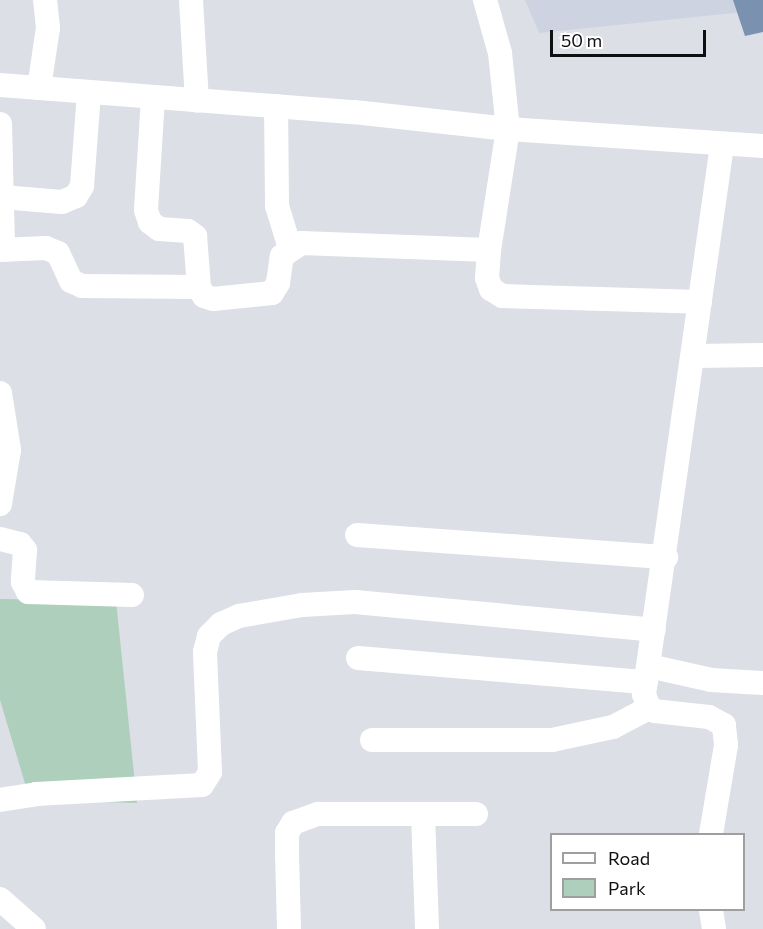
<!DOCTYPE html>
<style>
body{margin:0}
#map{position:relative;width:763px;height:929px;overflow:hidden;background:#dcdfe6;font-family:Commissioner,sans-serif}
div>[style]{position:absolute}
.built>*{inset:0;background:#cdd3e0}
.green>*{inset:0;background:#aecfbc}
.water>*{inset:0;background:#7a92af}
.minor>*{height:24px;margin:-12px;padding:0 12px;transform-origin:12px;border-radius:12px;background:#fff}
span{translate:-50% -50%;white-space:nowrap;text-align:center;line-height:1.15;-webkit-text-stroke:6px #fff;paint-order:stroke}
.legend{position:absolute;left:550px;top:833px;width:195px;height:78px;box-sizing:border-box;background:#fff;border:2px solid #9f9fa0;margin:0;padding:8px 10px;list-style:none;font-size:18px;color:#0e0f11}
.legend li{display:flex;align-items:center;gap:12px;height:30px}
.legend b{width:30px;border:2px solid #9f9fa0}
.scale{position:absolute;left:550px;top:30px;width:156px;height:27px;box-sizing:border-box;border:3px solid #0e0f11;border-top:0;padding-left:8px;font-size:18px;line-height:21px;white-space:nowrap;color:#0e0f11;-webkit-text-stroke:4px #fff;paint-order:stroke}
</style>
<div id="map">
<div class="built">
<div style="clip-path:polygon(525px 0,763px 0,763px 10px,539px 33px)"></div>
</div>
<div class="green">
<div style="clip-path:polygon(0 599px,116px 601px,137px 803px,30px 800px,0 700px)"></div>
</div>
<div class="water">
<div style="clip-path:polygon(733px 0,763px 0,763px 32px,745px 36px)"></div>
</div>
<div class="minor">
<div style="left:191px;top:0;width:101px;rotate:86.6deg"></div>
<div style="left:485px;top:0;width:55px;rotate:74.2deg"></div>
<div style="left:500px;top:53px;width:76px;rotate:84deg"></div>
<div style="left:508px;top:129px;width:122px;rotate:98.9deg"></div>
<div style="left:489px;top:250px;width:28px;rotate:94deg"></div>
<div style="left:487px;top:278px;width:12px;rotate:70deg"></div>
<div style="left:491px;top:289px;width:13px;rotate:32deg"></div>
<div style="left:502px;top:296px;width:198px;rotate:1.7deg"></div>
<div style="left:0;top:85px;width:355px;rotate:4.4deg"></div>
<div style="left:354px;top:112px;width:155px;rotate:6.3deg"></div>
<div style="left:508px;top:129px;width:256px;rotate:3.8deg"></div>
<div style="left:39px;top:88px;width:61px;rotate:-81.5deg"></div>
<div style="left:48px;top:28px;width:28px;rotate:-96deg"></div>
<div style="left:153px;top:98px;width:112px;rotate:93.6deg"></div>
<div style="left:146px;top:210px;width:13px;rotate:72deg"></div>
<div style="left:150px;top:222px;width:11px;rotate:38deg"></div>
<div style="left:159px;top:229px;width:29px;rotate:4deg"></div>
<div style="left:188px;top:231px;width:9px;rotate:36deg"></div>
<div style="left:195px;top:236px;width:51px;rotate:85.5deg"></div>
<div style="left:199px;top:287px;width:10px;rotate:61deg"></div>
<div style="left:204px;top:296px;width:9px;rotate:18deg"></div>
<div style="left:213px;top:299px;width:59px;rotate:-5.8deg"></div>
<div style="left:272px;top:293px;width:12px;rotate:-59deg"></div>
<div style="left:278px;top:283px;width:27px;rotate:-82deg"></div>
<div style="left:282px;top:256px;width:23px;rotate:-34deg"></div>
<div style="left:301px;top:243px;width:188px;rotate:2.1deg"></div>
<div style="left:276px;top:106px;width:100px;rotate:89.4deg"></div>
<div style="left:277px;top:206px;width:44px;rotate:72.8deg"></div>
<div style="left:0;top:124px;width:126px;rotate:88.6deg"></div>
<div style="left:2px;top:197px;width:60px;rotate:4.8deg"></div>
<div style="left:62px;top:202px;width:15px;rotate:-23deg"></div>
<div style="left:76px;top:196px;width:12px;rotate:-59deg"></div>
<div style="left:82px;top:186px;width:93px;rotate:-85.7deg"></div>
<div style="left:0;top:250px;width:46px;rotate:-2.5deg"></div>
<div style="left:46px;top:248px;width:13px;rotate:23deg"></div>
<div style="left:58px;top:253px;width:31px;rotate:65deg"></div>
<div style="left:71px;top:281px;width:12px;rotate:24deg"></div>
<div style="left:82px;top:286px;width:117px;rotate:0.5deg"></div>
<div style="left:695px;top:356px;width:68px;rotate:-0.8deg"></div>
<div style="left:0;top:393px;width:58px;rotate:81deg"></div>
<div style="left:9px;top:450px;width:55px;rotate:99.5deg"></div>
<div style="left:357px;top:535px;width:310px;rotate:4.1deg"></div>
<div style="left:0;top:539px;width:21px;rotate:14deg"></div>
<div style="left:20px;top:544px;width:8px;rotate:50deg"></div>
<div style="left:25px;top:550px;width:32px;rotate:94deg"></div>
<div style="left:23px;top:582px;width:11px;rotate:63deg"></div>
<div style="left:28px;top:592px;width:104px;rotate:1.7deg"></div>
<div style="left:358px;top:658px;width:289px;rotate:4.8deg"></div>
<div style="left:649px;top:666px;width:64px;rotate:12.7deg"></div>
<div style="left:711px;top:680px;width:52px;rotate:3.3deg"></div>
<div style="left:372px;top:740px;width:180px"></div>
<div style="left:552px;top:740px;width:62px;rotate:-12deg"></div>
<div style="left:613px;top:727px;width:41px;rotate:-27.8deg"></div>
<div style="left:0;top:800px;width:36px;rotate:-9deg"></div>
<div style="left:36px;top:794px;width:166px;rotate:-3.1deg"></div>
<div style="left:202px;top:785px;width:15px;rotate:-58deg"></div>
<div style="left:210px;top:772px;width:120px;rotate:-92.4deg"></div>
<div style="left:205px;top:652px;width:16px;rotate:-76deg"></div>
<div style="left:209px;top:636px;width:17px;rotate:-45deg"></div>
<div style="left:221px;top:624px;width:20px;rotate:-24deg"></div>
<div style="left:239px;top:616px;width:64px;rotate:-9.9deg"></div>
<div style="left:302px;top:605px;width:53px;rotate:-3.2deg"></div>
<div style="left:355px;top:602px;width:300px;rotate:5.3deg"></div>
<div style="left:423px;top:814px;width:115px;rotate:88deg"></div>
<div style="left:711px;top:834px;width:90px;rotate:-80.4deg"></div>
<div style="left:726px;top:745px;width:20px;rotate:-96deg"></div>
<div style="left:724px;top:725px;width:17px;rotate:-152deg"></div>
<div style="left:709px;top:717px;width:54px;rotate:-173.7deg"></div>
<div style="left:655px;top:711px;width:7px;rotate:-153deg"></div>
<div style="left:649px;top:708px;width:15px;rotate:-110deg"></div>
<div style="left:644px;top:694px;width:555px;rotate:-81.91deg"></div>
<div style="left:0;top:899px;width:45px;rotate:41.4deg"></div>
<div style="left:711px;top:910px;width:19px;rotate:81deg"></div>
<div style="left:289px;top:929px;width:74px;rotate:-91.5deg"></div>
<div style="left:287px;top:855px;width:22px;rotate:-90deg"></div>
<div style="left:287px;top:833px;width:12px;rotate:-59deg"></div>
<div style="left:293px;top:823px;width:27px;rotate:-20deg"></div>
<div style="left:318px;top:814px;width:158px"></div>
</div>
<ul class="legend">
<li><b style="height:8px;background:#fff"></b>Road</li>
<li><b style="height:16px;background:#aecfbc"></b>Park</li>
</ul>
<div class="scale">50 m</div>
</div>
